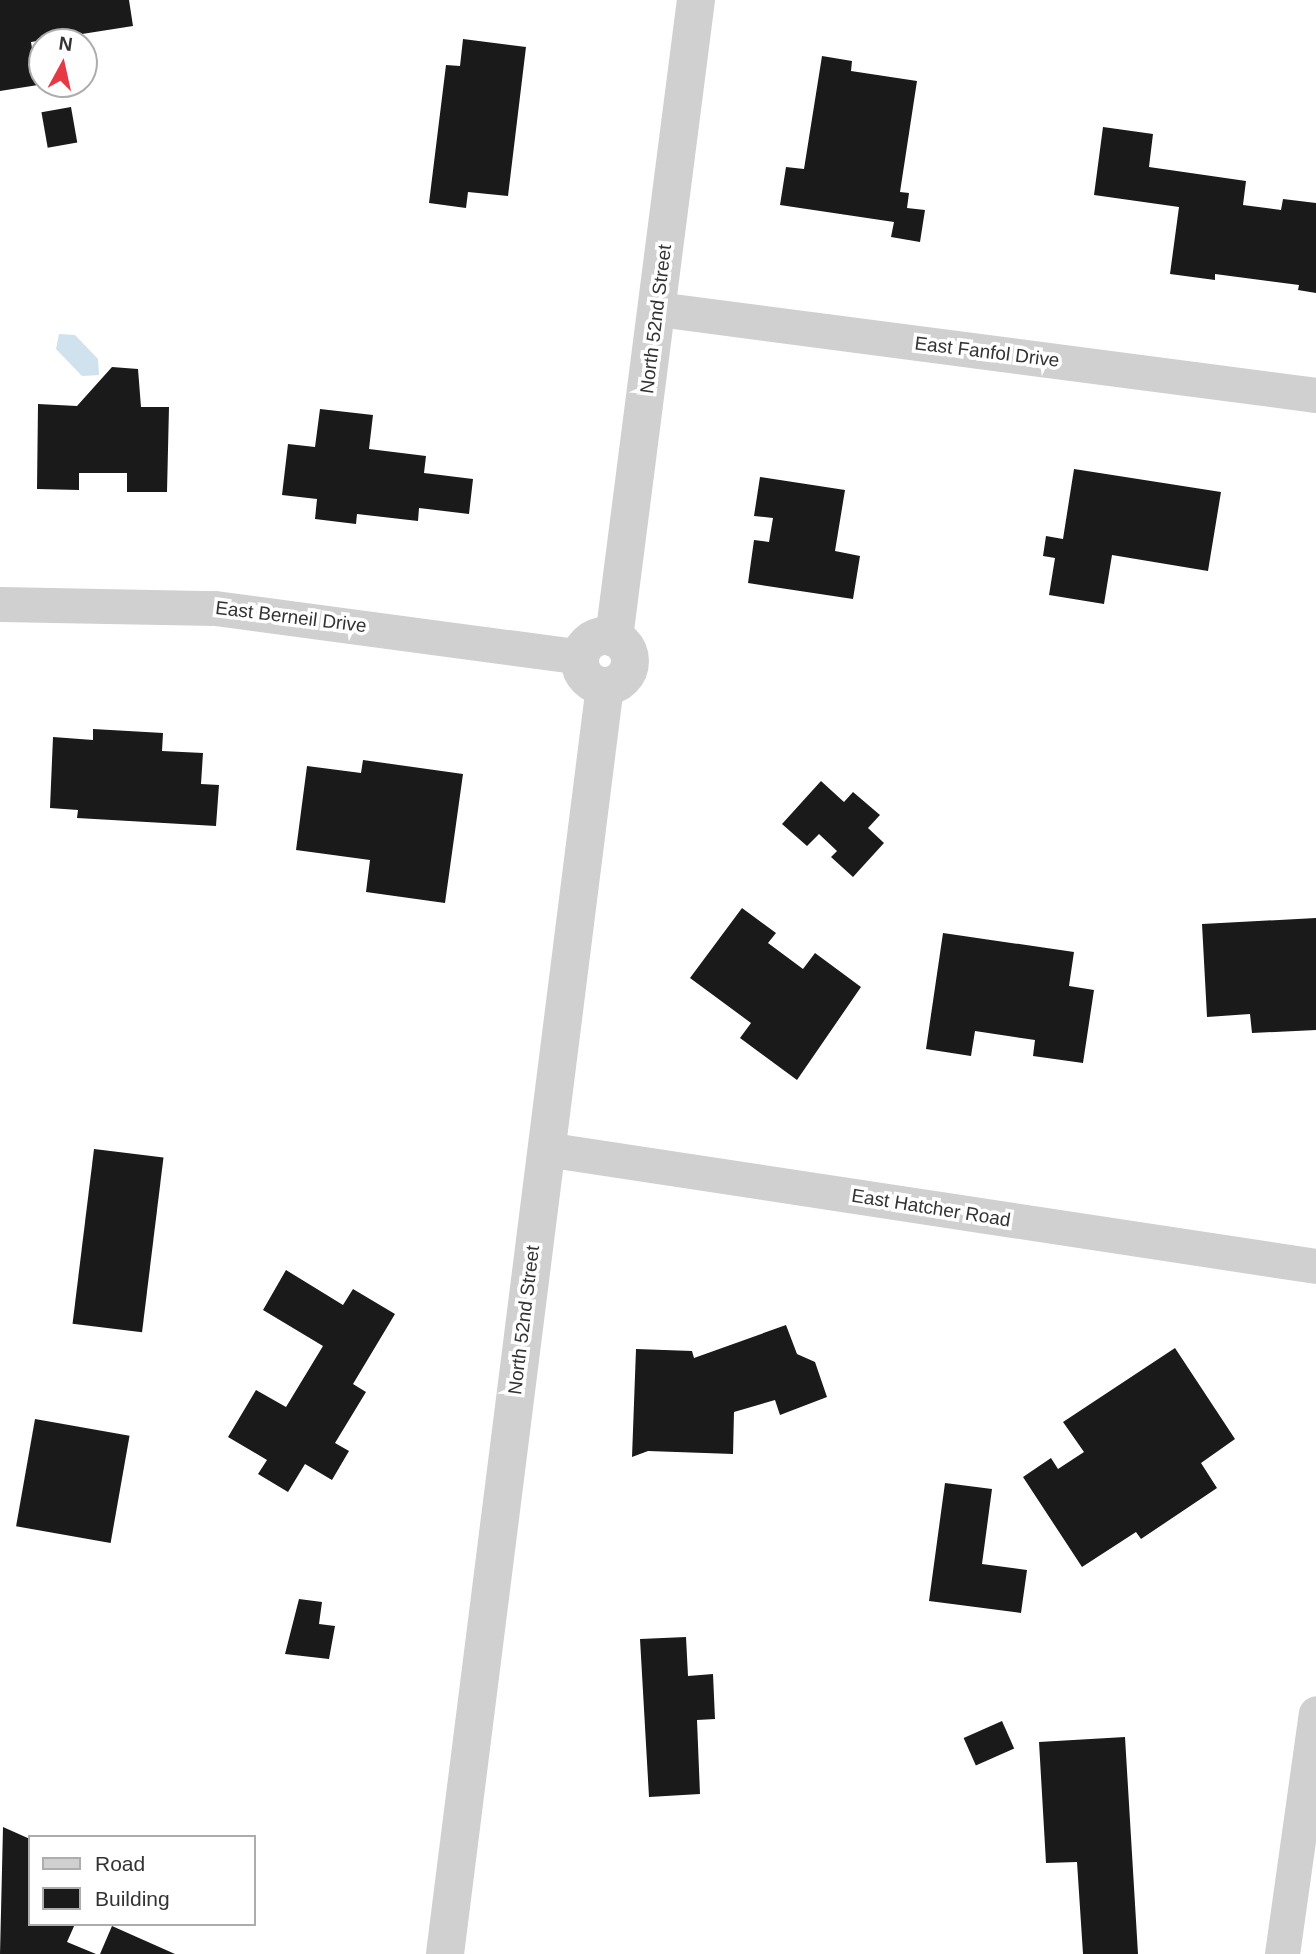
<!DOCTYPE html>
<style>
body{margin:0}
#map{position:relative;width:1316px;height:1954px;overflow:hidden;background:#fff;font-family:Arial,sans-serif}
div>[style]{position:absolute}
.water>*{inset:0;background:#cfe2ee}
.building>*{inset:0;background:#1a1a1a;transform-origin:0 0}
.minor>*{height:35px;margin:-17.5px;padding:0 17.5px;transform-origin:17.5px;border-radius:17.5px;background:#d0d0d0}
.tertiary>*{height:38px;margin:-19px;padding:0 19px;transform-origin:19px;border-radius:19px;background:#d0d0d0}
.tertiary>.ring{margin:-19px;padding:0;box-sizing:content-box;background:none;border:38px solid #d0d0d0;border-radius:50%}
span{translate:-50% -50%;white-space:nowrap;text-align:center;line-height:1.15;-webkit-text-stroke:7px #fff;paint-order:stroke}
.street-label{font-size:19px;color:#333}
.legend{position:absolute;left:28px;top:1835px;width:228px;height:91px;box-sizing:border-box;background:#fff;border:2px solid #adadad;margin:0;padding:9px 12px;list-style:none;font-size:21px;color:#333}
.legend li{display:flex;align-items:center;gap:14px;height:35px}
.legend b{width:35px;border:2px solid #adadad}
.north{position:absolute;left:28px;top:28px;width:70px;height:70px;box-sizing:border-box;background:#fff;border:2px solid #adadad;border-radius:50%;rotate:8deg;font-size:19px;font-weight:700;line-height:28px;text-align:center;color:#333}
.north::after{content:'';display:block;margin:auto;width:24px;height:32px;background:#e63946;clip-path:polygon(50% 0,100% 100%,50% 72%,0 100%)}
</style>
<div id="map">
<div class="water">
<div style="clip-path:polygon(59px 334px,75px 335px,98px 359px,99px 375px,82px 376px,56px 349px)"></div>
</div>
<div class="building">
<div style="clip-path:polygon(0 0,129px 0,133px 26px,31px 42px,38px 85px,0 91px)"></div>
<div style="clip-path:polygon(463px 39px,526px 47px,508px 196px,468px 192px,466px 208px,429px 203px,446px 65px,460px 66px)"></div>
<div style="clip-path:polygon(822px 56px,852px 61px,851px 71px,917px 81px,900px 192px,909px 193px,907px 208px,925px 210px,920px 242px,891px 237px,894px 222px,780px 205px,786px 167px,804px 169px)"></div>
<div style="left:71px;top:107px;width:36px;height:30px;rotate:80deg"></div>
<div style="clip-path:polygon(1103px 127px,1153px 134px,1149px 167px,1246px 181px,1243px 205px,1281px 210px,1283px 199px,1316px 203px,1316px 293px,1298px 290px,1299px 285px,1215px 274px,1215px 280px,1170px 274px,1179px 207px,1094px 195px)"></div>
<div style="clip-path:polygon(112px 367px,138px 369px,141px 407px,169px 407px,167px 492px,127px 492px,127px 473px,79px 473px,79px 490px,37px 489px,38px 404px,77px 406px)"></div>
<div style="clip-path:polygon(320px 409px,373px 415px,369px 449px,426px 456px,424px 473px,473px 479px,469px 514px,419px 508px,418px 521px,357px 514px,356px 524px,315px 519px,317px 499px,282px 495px,288px 444px,315px 447px)"></div>
<div style="clip-path:polygon(1074px 469px,1221px 492px,1208px 571px,1112px 555px,1104px 604px,1049px 595px,1055px 558px,1043px 556px,1046px 536px,1063px 539px)"></div>
<div style="clip-path:polygon(760px 477px,845px 490px,835px 551px,860px 556px,853px 599px,748px 583px,754px 540px,769px 542px,773px 518px,754px 516px)"></div>
<div style="clip-path:polygon(93px 729px,163px 733px,162px 751px,203px 753px,201px 784px,219px 785px,216px 826px,77px 818px,78px 810px,50px 808px,53px 737px,93px 740px)"></div>
<div style="clip-path:polygon(363px 760px,463px 774px,445px 903px,366px 892px,370px 860px,296px 850px,307px 766px,361px 773px)"></div>
<div style="clip-path:polygon(821px 781px,844px 802px,853px 792px,880px 815px,868px 828px,884px 843px,853px 877px,831px 857px,837px 851px,819px 834px,807px 846px,782px 824px)"></div>
<div style="clip-path:polygon(742px 908px,776px 933px,768px 943px,803px 969px,815px 953px,861px 987px,797px 1080px,740px 1038px,751px 1023px,690px 978px)"></div>
<div style="clip-path:polygon(1316px 918px,1316px 1030px,1252px 1033px,1250px 1014px,1207px 1017px,1202px 924px)"></div>
<div style="clip-path:polygon(943px 933px,1074px 952px,1069px 986px,1094px 990px,1083px 1063px,1033px 1056px,1035px 1040px,975px 1031px,971px 1056px,926px 1049px)"></div>
<div style="left:94px;top:1149px;width:70px;height:176px;rotate:7deg"></div>
<div style="clip-path:polygon(286px 1270px,343px 1305px,353px 1289px,395px 1314px,353px 1384px,366px 1392px,335px 1443px,349px 1451px,332px 1480px,305px 1464px,288px 1492px,258px 1474px,267px 1460px,228px 1437px,256px 1390px,286px 1407px,323px 1346px,263px 1310px)"></div>
<div style="clip-path:polygon(786px 1325px,797px 1354px,815px 1362px,827px 1397px,780px 1415px,775px 1400px,734px 1412px,733px 1454px,648px 1451px,632px 1457px,636px 1349px,692px 1351px,694px 1358px)"></div>
<div style="clip-path:polygon(1175px 1348px,1235px 1439px,1201px 1463px,1217px 1488px,1141px 1539px,1136px 1532px,1082px 1567px,1023px 1477px,1051px 1458px,1058px 1469px,1084px 1452px,1063px 1422px)"></div>
<div style="left:35px;top:1419px;width:96px;height:109px;rotate:10deg"></div>
<div style="clip-path:polygon(945px 1483px,992px 1489px,982px 1564px,1027px 1570px,1021px 1613px,929px 1601px)"></div>
<div style="clip-path:polygon(299px 1599px,322px 1602px,319px 1624px,335px 1626px,329px 1659px,285px 1654px)"></div>
<div style="clip-path:polygon(686px 1637px,688px 1676px,713px 1674px,715px 1719px,697px 1720px,700px 1794px,649px 1797px,640px 1639px)"></div>
<div style="left:1002px;top:1721px;width:30px;height:42px;rotate:66deg"></div>
<div style="clip-path:polygon(1125px 1737px,1138px 1954px,1083px 1954px,1077px 1862px,1046px 1863px,1039px 1742px)"></div>
<div style="clip-path:polygon(3px 1827px,30px 1839px,30px 1924px,75px 1924px,67px 1942px,96px 1954px,0 1954px)"></div>
<div style="clip-path:polygon(112px 1926px,175px 1954px,100px 1954px)"></div>
</div>
<div class="minor">
<div style="left:658px;top:309px;width:664px;rotate:7.45deg"></div>
<div style="left:0;top:604px;width:215px;rotate:1.1deg"></div>
<div style="left:215px;top:608px;width:368px;rotate:7.6deg"></div>
<div style="left:545px;top:1149px;width:780px;rotate:8.63deg"></div>
<div style="left:1282px;top:1954px;width:243px;rotate:-82deg"></div>
</div>
<div class="tertiary">
<div class="ring" style="left:580px;top:636px;width:12px;height:12px"></div>
<div style="left:614px;top:638px;width:643px;rotate:-82.68deg"></div>
<div style="left:445px;top:1954px;width:1278px;rotate:-82.81deg"></div>
</div>
<div class="street-label">
<span style="left:656px;top:319px;rotate:-83deg">North 52nd Street</span>
<span style="left:987px;top:352px;rotate:7deg">East Fanfol Drive</span>
<span style="left:291px;top:617px;rotate:7deg">East Berneil Drive</span>
<span style="left:931px;top:1208px;rotate:9deg">East Hatcher Road</span>
<span style="left:524px;top:1320px;rotate:-83deg">North 52nd Street</span>
</div>
<ul class="legend">
<li><b style="height:9px;background:#d0d0d0"></b>Road</li>
<li><b style="height:19px;background:#1a1a1a"></b>Building</li>
</ul>
<div class="north">N</div>
</div>
